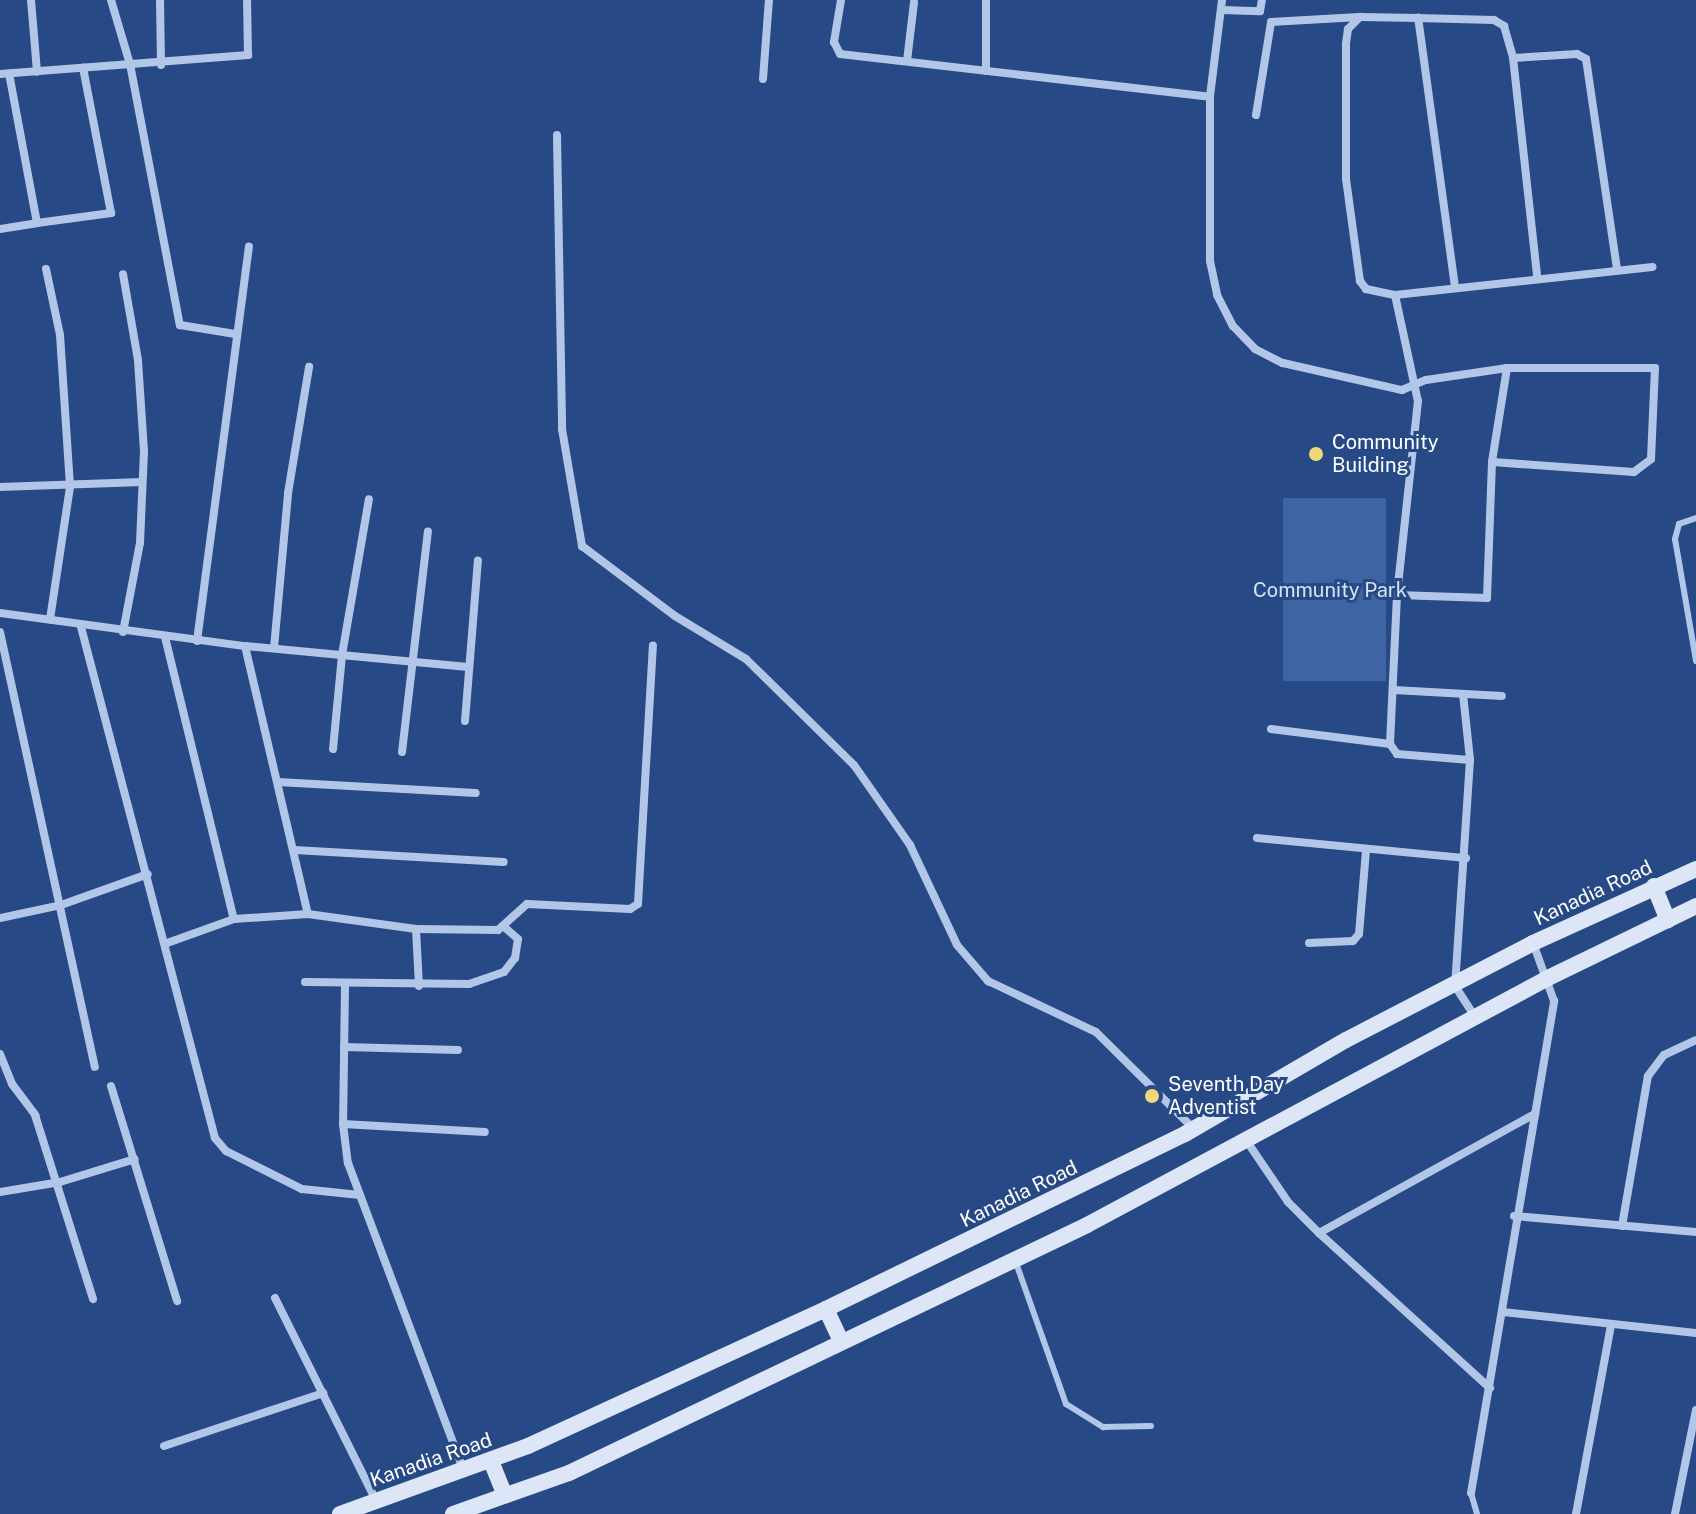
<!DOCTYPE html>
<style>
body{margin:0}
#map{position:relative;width:1696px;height:1514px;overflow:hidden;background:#274986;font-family:"Public Sans",sans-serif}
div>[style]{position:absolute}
.green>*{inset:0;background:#3f64a4;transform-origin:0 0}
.lane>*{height:6px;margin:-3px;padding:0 3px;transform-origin:3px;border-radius:3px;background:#b2c6e8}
.street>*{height:8px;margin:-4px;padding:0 4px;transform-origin:4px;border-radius:4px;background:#b2c6e8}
.secondary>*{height:16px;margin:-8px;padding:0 8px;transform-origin:8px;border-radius:8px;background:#dce6f7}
.dots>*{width:22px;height:22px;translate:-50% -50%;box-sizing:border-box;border:4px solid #274986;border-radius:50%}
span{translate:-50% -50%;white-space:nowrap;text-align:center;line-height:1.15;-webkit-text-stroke:6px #274986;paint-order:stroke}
.poi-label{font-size:20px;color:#fff}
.left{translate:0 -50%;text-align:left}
.park-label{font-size:20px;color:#d6e2f6}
.street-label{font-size:20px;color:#fff}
</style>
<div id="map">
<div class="green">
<div style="left:1283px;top:498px;width:103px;height:183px"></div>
</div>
<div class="lane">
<div style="left:1696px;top:518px;width:18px;rotate:161deg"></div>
<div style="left:1679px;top:524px;width:16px;rotate:105deg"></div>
<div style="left:1675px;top:539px;width:124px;rotate:80.2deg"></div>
<div style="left:1015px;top:1260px;width:153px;rotate:70.5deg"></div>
<div style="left:1066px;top:1404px;width:44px;rotate:31.9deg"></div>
<div style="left:1103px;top:1427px;width:48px;rotate:-1.2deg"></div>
<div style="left:1471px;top:1493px;width:22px;rotate:74deg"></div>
</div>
<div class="street">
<div style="left:31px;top:0;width:72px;rotate:85.2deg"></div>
<div style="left:111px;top:0;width:67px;rotate:73.5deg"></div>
<div style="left:130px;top:64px;width:266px;rotate:79.2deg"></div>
<div style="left:180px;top:325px;width:56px;rotate:9.3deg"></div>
<div style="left:160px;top:0;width:65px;rotate:89.1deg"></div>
<div style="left:841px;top:0;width:43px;rotate:99.5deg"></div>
<div style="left:834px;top:42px;width:13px;rotate:63deg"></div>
<div style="left:840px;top:54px;width:372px;rotate:6.6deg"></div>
<div style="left:986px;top:0;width:71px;rotate:90deg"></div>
<div style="left:1222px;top:0;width:98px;rotate:97.1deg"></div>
<div style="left:1210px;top:97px;width:164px;rotate:90deg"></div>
<div style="left:1210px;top:261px;width:35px;rotate:78deg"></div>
<div style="left:1217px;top:295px;width:35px;rotate:63deg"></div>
<div style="left:1233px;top:326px;width:32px;rotate:46deg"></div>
<div style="left:1255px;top:349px;width:31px;rotate:27deg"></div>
<div style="left:1283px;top:363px;width:122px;rotate:12.8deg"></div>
<div style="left:1402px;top:390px;width:26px;rotate:-23deg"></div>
<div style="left:1426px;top:380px;width:82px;rotate:-8.4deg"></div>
<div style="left:1507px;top:368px;width:95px;rotate:99.1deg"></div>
<div style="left:1492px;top:462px;width:136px;rotate:92.1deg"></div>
<div style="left:1487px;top:598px;width:90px;rotate:-178.1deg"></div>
<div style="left:1222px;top:10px;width:38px;rotate:2deg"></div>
<div style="left:1260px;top:11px;width:11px;rotate:-80deg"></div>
<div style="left:1418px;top:18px;width:76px;rotate:1.5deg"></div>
<div style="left:1494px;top:20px;width:12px;rotate:31deg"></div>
<div style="left:1504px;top:26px;width:33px;rotate:74deg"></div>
<div style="left:907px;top:61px;width:59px;rotate:-83.2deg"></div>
<div style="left:0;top:74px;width:249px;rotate:-4.4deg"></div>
<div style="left:248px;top:55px;width:55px;rotate:-91deg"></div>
<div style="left:763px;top:79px;width:79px;rotate:-85.7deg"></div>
<div style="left:1256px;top:115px;width:94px;rotate:-80.8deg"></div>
<div style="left:1271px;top:22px;width:88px;rotate:-3.3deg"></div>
<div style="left:557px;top:135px;width:294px;rotate:89deg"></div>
<div style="left:562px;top:429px;width:119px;rotate:80.3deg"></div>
<div style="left:582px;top:546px;width:116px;rotate:37deg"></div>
<div style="left:675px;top:616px;width:83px;rotate:31.2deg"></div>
<div style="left:746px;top:659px;width:151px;rotate:44.5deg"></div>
<div style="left:854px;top:765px;width:98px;rotate:55deg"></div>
<div style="left:910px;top:845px;width:110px;rotate:64.8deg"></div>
<div style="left:957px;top:945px;width:48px;rotate:49.3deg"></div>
<div style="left:988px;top:981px;width:119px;rotate:25.3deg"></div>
<div style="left:1096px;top:1032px;width:138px;rotate:44.7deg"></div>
<div style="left:37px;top:223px;width:75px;rotate:-7.7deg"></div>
<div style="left:111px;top:213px;width:148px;rotate:-100.9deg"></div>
<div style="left:0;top:229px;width:37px;rotate:-9deg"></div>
<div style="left:37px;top:223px;width:152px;rotate:-100.6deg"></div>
<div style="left:46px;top:269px;width:67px;rotate:78deg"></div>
<div style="left:60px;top:335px;width:152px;rotate:86.2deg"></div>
<div style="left:70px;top:487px;width:134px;rotate:98.6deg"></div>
<div style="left:1537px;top:275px;width:218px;rotate:-96.3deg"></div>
<div style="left:1513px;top:58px;width:64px;rotate:-3.6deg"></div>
<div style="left:1577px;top:54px;width:10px;rotate:29deg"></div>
<div style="left:1586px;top:59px;width:213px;rotate:81.6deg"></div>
<div style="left:1455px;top:287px;width:272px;rotate:-97.8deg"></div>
<div style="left:1418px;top:18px;width:58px;rotate:-179deg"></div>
<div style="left:1360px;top:17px;width:17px;rotate:135deg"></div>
<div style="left:1348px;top:29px;width:15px;rotate:98deg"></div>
<div style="left:1346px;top:44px;width:135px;rotate:90deg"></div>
<div style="left:1346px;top:179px;width:103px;rotate:82.2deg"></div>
<div style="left:1360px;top:281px;width:10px;rotate:53deg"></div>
<div style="left:1366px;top:289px;width:30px;rotate:12deg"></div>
<div style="left:1395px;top:295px;width:259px;rotate:-6.2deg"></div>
<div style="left:1395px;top:295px;width:108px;rotate:77.8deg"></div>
<div style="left:1418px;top:401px;width:195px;rotate:96.2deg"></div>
<div style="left:1397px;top:595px;width:149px;rotate:92.7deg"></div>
<div style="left:1390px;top:744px;width:12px;rotate:55deg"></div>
<div style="left:1397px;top:754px;width:73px;rotate:4.7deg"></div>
<div style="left:1492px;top:462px;width:142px;rotate:4deg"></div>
<div style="left:1634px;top:472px;width:21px;rotate:-37deg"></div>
<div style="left:1651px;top:459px;width:91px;rotate:-87.5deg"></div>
<div style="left:1655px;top:368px;width:148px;rotate:180deg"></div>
<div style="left:0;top:487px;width:142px;rotate:-2deg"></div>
<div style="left:0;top:613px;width:247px;rotate:7.7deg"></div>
<div style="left:245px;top:646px;width:275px;rotate:76.8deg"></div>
<div style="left:81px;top:627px;width:528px;rotate:75.31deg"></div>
<div style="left:215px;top:1138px;width:17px;rotate:50deg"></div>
<div style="left:226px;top:1151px;width:85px;rotate:26.6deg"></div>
<div style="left:302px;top:1189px;width:58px;rotate:5.9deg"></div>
<div style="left:0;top:632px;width:445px;rotate:77.7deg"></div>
<div style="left:123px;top:632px;width:91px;rotate:-79.2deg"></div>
<div style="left:140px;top:543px;width:92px;rotate:-87.5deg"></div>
<div style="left:144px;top:451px;width:91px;rotate:-93.8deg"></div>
<div style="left:138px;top:360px;width:87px;rotate:-99.9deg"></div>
<div style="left:165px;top:637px;width:290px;rotate:76.3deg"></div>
<div style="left:234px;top:919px;width:71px;rotate:160.3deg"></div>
<div style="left:197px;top:641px;width:398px;rotate:-82.5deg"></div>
<div style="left:245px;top:646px;width:224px;rotate:5.4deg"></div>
<div style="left:274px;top:648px;width:156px;rotate:-84.8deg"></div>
<div style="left:288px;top:493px;width:128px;rotate:-80.5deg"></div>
<div style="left:1394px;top:690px;width:108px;rotate:3.2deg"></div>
<div style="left:1463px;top:694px;width:66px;rotate:83.9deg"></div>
<div style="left:1470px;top:760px;width:226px;rotate:93.8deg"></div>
<div style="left:1455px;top:986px;width:37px;rotate:57deg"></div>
<div style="left:465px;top:721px;width:161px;rotate:-85.4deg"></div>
<div style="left:1271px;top:729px;width:120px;rotate:7.2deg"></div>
<div style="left:333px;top:749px;width:94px;rotate:-84.5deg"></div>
<div style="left:342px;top:655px;width:158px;rotate:-80.2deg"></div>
<div style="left:402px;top:752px;width:222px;rotate:-83.3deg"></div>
<div style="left:278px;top:782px;width:198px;rotate:3.2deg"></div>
<div style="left:1257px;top:838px;width:210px;rotate:5.5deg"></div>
<div style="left:295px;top:850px;width:209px;rotate:3.3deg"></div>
<div style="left:0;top:918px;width:62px;rotate:-12deg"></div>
<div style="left:61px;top:905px;width:92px;rotate:-19.6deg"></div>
<div style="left:234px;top:919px;width:74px;rotate:-3.9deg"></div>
<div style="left:308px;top:914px;width:109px;rotate:7.9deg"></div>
<div style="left:416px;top:929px;width:82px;rotate:0.7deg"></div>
<div style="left:498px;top:930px;width:39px;rotate:-42deg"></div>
<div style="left:527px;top:904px;width:103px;rotate:2.8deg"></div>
<div style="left:630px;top:909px;width:9px;rotate:-32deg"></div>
<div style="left:638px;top:904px;width:259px;rotate:-86.7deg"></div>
<div style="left:416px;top:929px;width:57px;rotate:87deg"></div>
<div style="left:1309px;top:943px;width:44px;rotate:-2.6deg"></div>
<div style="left:1353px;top:941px;width:9px;rotate:-49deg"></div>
<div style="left:1359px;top:934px;width:84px;rotate:-85.2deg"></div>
<div style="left:305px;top:982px;width:164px;rotate:0.7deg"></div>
<div style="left:469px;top:984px;width:37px;rotate:-19deg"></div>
<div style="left:504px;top:972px;width:18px;rotate:-52deg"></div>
<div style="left:515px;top:958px;width:19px;rotate:-81deg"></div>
<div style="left:518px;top:939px;width:18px;rotate:-139deg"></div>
<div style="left:345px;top:986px;width:138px;rotate:90.8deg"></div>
<div style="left:343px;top:1124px;width:39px;rotate:83deg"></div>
<div style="left:348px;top:1163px;width:327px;rotate:69.4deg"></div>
<div style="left:344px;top:1047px;width:114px;rotate:1.5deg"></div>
<div style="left:0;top:1054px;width:32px;rotate:68deg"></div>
<div style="left:12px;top:1084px;width:39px;rotate:53deg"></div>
<div style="left:35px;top:1115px;width:193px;rotate:72.5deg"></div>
<div style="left:111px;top:1086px;width:225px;rotate:72.9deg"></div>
<div style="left:343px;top:1124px;width:142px;rotate:3.2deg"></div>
<div style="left:1246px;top:1140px;width:75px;rotate:55.9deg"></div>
<div style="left:1288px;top:1202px;width:44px;rotate:45deg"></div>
<div style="left:1319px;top:1233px;width:231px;rotate:42.2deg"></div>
<div style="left:0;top:1192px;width:61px;rotate:-9.5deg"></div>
<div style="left:60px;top:1182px;width:78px;rotate:-17deg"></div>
<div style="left:1514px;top:1216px;width:183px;rotate:5deg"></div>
<div style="left:1622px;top:1226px;width:152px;rotate:-80.2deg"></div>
<div style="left:1648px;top:1076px;width:26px;rotate:-53deg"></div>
<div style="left:1664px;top:1055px;width:35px;rotate:-25deg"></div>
<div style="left:1319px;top:1233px;width:247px;rotate:-28.9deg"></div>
<div style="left:275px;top:1298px;width:227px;rotate:63.5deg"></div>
<div style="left:1503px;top:1312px;width:194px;rotate:6.2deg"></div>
<div style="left:164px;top:1446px;width:168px;rotate:-18.4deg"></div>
<div style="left:1471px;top:1493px;width:499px;rotate:-80.4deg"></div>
<div style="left:1554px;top:1001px;width:62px;rotate:-109.9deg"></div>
<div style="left:1576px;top:1514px;width:192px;rotate:-79.5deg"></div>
<div style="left:1675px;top:1514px;width:106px;rotate:-78.6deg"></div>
</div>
<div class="secondary">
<div style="left:1654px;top:886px;width:37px;rotate:68deg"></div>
<div style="left:826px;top:1309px;width:35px;rotate:65deg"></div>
<div style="left:491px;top:1461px;width:37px;rotate:68deg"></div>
<div style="left:340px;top:1514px;width:200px;rotate:-19.9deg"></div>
<div style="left:528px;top:1446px;width:328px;rotate:-24.7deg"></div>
<div style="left:826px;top:1309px;width:399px;rotate:-26deg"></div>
<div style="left:1185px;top:1134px;width:186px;rotate:-30.3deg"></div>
<div style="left:1346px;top:1040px;width:211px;rotate:-27.4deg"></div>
<div style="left:1533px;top:943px;width:179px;rotate:-24.4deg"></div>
<div style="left:453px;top:1514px;width:123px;rotate:-19.5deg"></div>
<div style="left:569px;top:1473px;width:574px;rotate:-25.58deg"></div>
<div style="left:1087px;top:1225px;width:523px;rotate:-28.18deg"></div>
<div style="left:1548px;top:978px;width:165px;rotate:-25.9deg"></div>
</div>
<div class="dots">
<div style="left:1316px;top:454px;background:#f0d878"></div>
<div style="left:1152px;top:1096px;background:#f0d878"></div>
</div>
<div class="poi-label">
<span class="left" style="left:1332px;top:454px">Community<br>Building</span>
<span class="left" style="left:1168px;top:1096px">Seventh Day<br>Adventist</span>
</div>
<div class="park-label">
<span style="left:1330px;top:590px">Community Park</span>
</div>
<div class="street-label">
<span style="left:1593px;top:893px;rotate:-25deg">Kanadia Road</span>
<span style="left:1019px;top:1194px;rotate:-26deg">Kanadia Road</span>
<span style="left:431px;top:1460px;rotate:-19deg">Kanadia Road</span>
</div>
</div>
